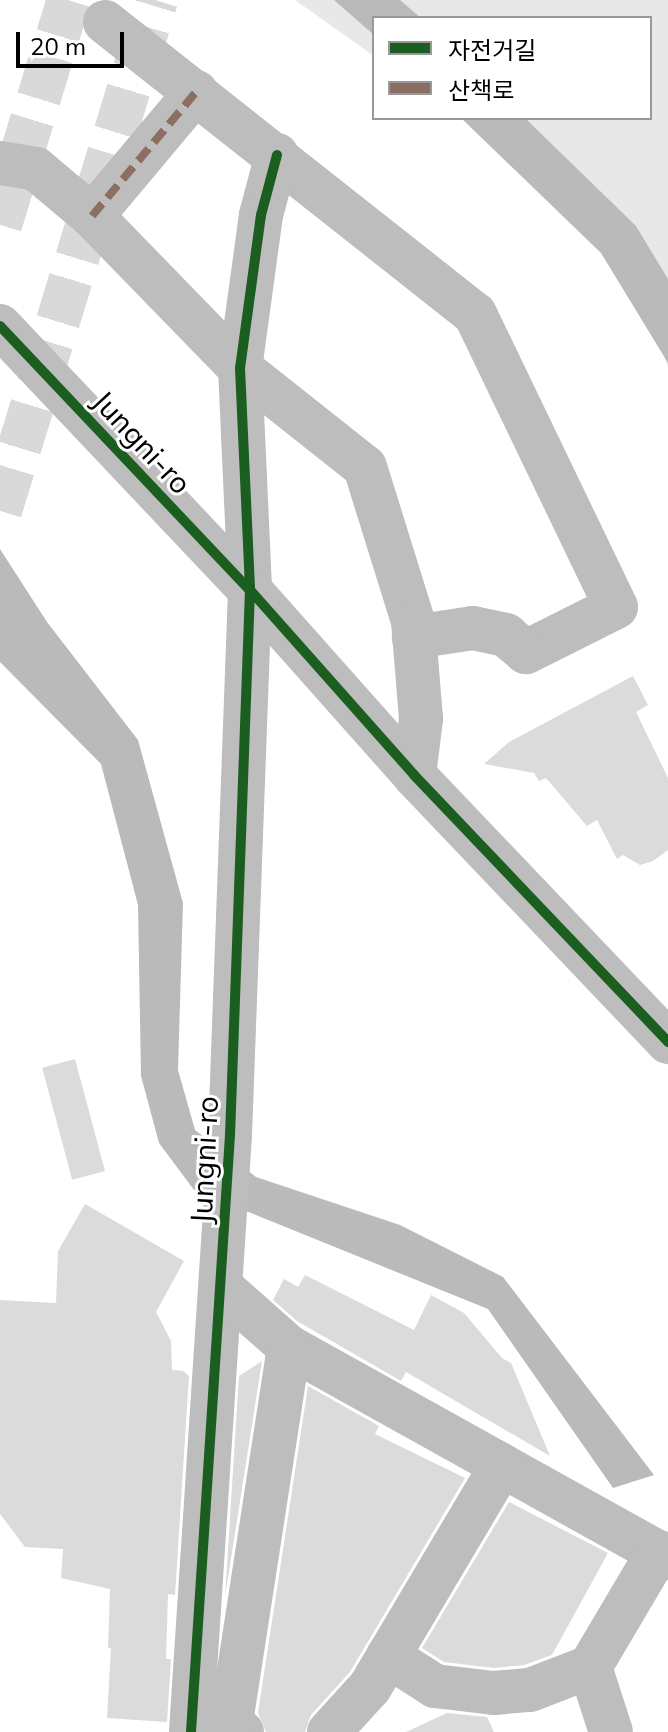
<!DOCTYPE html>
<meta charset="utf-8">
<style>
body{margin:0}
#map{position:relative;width:668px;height:1732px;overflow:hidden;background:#fff;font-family:Mulish,"Noto Sans KR",sans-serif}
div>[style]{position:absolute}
.green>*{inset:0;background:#e8e8e8}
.water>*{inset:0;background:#bababa}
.building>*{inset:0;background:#dbdbdb;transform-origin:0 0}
.highway-tunnel>*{height:44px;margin-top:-22px;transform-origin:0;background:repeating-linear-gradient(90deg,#d9d9d9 0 44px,transparent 0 66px)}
.minor>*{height:44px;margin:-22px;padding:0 22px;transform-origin:22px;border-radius:22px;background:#bdbdbd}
.quiet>*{height:8px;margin-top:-4px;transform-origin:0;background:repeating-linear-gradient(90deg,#8d6e63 0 16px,transparent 0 24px)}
.cycleway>*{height:10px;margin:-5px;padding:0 5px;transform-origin:5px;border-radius:5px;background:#1b5e20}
span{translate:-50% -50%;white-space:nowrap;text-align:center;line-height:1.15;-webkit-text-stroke:6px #fff;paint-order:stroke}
.street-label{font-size:30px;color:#000}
.legend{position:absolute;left:372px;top:16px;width:280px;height:104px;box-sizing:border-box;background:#fff;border:2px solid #999;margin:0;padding:10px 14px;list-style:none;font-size:24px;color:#000}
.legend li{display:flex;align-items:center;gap:16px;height:40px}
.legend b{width:40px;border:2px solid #999}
.scale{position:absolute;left:16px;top:32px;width:108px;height:36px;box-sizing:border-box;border:4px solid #000;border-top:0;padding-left:10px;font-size:24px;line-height:28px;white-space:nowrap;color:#000;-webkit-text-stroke:6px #fff;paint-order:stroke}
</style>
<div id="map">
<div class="green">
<div style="clip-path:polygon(295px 0,668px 0,668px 367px,615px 227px,461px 118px,650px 118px,650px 18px,374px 18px,374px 56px)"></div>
</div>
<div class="water">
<div style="clip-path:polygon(334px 0,400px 0,421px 18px,374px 18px,374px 35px)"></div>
<div style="clip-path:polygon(461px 118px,525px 118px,636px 226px,668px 279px,668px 363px,601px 253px)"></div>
<div style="clip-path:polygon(0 549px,47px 622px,138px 740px,183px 903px,178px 1070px,195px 1130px,256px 1177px,400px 1225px,503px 1277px,654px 1475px,613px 1488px,488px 1309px,194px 1190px,159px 1143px,141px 1076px,138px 905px,101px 764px,0 662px)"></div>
</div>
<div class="building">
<div style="clip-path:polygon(633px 676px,648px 705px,636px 712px,668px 778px,668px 850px,653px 861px,640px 865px,623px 855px,617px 859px,597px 820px,587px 826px,546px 778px,539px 781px,534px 773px,484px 764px,509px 742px)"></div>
<div style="left:75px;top:1059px;width:116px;height:34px;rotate:75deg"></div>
<div style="clip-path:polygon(85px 1204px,184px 1261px,156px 1312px,171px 1341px,172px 1370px,183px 1371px,189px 1376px,175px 1595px,168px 1594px,166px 1659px,171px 1659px,167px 1722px,107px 1718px,111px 1648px,108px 1648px,110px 1589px,61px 1578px,63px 1549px,25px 1547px,0 1514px,0 1300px,56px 1303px,58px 1251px)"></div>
<div style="clip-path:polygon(305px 1275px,414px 1330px,431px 1295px,464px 1313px,502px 1358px,511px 1363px,550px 1456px,406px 1372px,401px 1381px,297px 1321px,273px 1300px,284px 1279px,298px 1287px)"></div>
<div style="clip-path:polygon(262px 1361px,225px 1597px,239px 1376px)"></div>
<div style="clip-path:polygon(308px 1386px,379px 1426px,375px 1434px,465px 1478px,350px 1672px,311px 1715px,305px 1732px,266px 1732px,258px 1713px)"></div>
<div style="clip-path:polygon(509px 1502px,608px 1553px,552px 1655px,524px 1665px,494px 1668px,444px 1662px,422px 1648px)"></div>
<div style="clip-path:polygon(447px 1713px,487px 1717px,494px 1732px,406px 1732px)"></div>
</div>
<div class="highway-tunnel">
<div style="left:0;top:225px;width:235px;rotate:-73deg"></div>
<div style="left:0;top:511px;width:534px;rotate:-73.02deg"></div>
</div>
<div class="minor">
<div style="left:105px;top:22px;width:471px;rotate:38.3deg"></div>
<div style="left:475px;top:314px;width:325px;rotate:64.3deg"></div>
<div style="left:616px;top:607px;width:101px;rotate:153.4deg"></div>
<div style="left:526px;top:652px;width:26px;rotate:-140deg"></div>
<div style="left:506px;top:635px;width:34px;rotate:-168deg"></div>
<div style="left:473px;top:628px;width:60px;rotate:171.3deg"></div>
<div style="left:277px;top:155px;width:62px;rotate:104.9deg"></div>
<div style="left:261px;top:215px;width:154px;rotate:97.8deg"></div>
<div style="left:240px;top:368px;width:222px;rotate:87.4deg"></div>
<div style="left:250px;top:590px;width:247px;rotate:48.4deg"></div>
<div style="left:414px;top:775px;width:369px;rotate:46.4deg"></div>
<div style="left:0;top:163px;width:36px;rotate:9deg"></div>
<div style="left:36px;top:169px;width:73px;rotate:40deg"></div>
<div style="left:92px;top:216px;width:212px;rotate:45.8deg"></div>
<div style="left:240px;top:368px;width:159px;rotate:38.4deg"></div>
<div style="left:365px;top:467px;width:161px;rotate:72.7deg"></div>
<div style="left:413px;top:621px;width:98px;rotate:85.3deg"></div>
<div style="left:421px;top:719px;width:56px;rotate:97.1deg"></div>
<div style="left:92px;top:216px;width:162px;rotate:-50deg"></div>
<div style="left:0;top:326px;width:364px;rotate:46.6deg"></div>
<div style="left:250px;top:590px;width:545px;rotate:92.1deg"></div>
<div style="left:230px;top:1135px;width:598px;rotate:93.74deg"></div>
<div style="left:221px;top:1287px;width:91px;rotate:41.4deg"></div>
<div style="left:289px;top:1347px;width:434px;rotate:29.1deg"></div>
<div style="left:388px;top:1656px;width:56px;rotate:32.6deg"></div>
<div style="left:435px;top:1686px;width:59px;rotate:6.8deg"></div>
<div style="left:494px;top:1693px;width:36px;rotate:-5deg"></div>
<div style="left:530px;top:1690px;width:64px;rotate:-21deg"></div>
<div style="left:590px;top:1667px;width:134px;rotate:-59.4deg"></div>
<div style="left:590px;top:1667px;width:68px;rotate:72.1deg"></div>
<div style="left:242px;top:1732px;width:15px;rotate:-138deg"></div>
<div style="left:231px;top:1722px;width:379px;rotate:-81.2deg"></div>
<div style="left:329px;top:1732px;width:61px;rotate:-47.7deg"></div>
<div style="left:370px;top:1687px;width:258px;rotate:-59.3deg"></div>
</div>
<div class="quiet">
<div style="left:92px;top:216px;width:162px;rotate:-50deg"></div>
</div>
<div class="cycleway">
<div style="left:277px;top:155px;width:62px;rotate:104.9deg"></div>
<div style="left:261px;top:215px;width:154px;rotate:97.8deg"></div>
<div style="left:240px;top:368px;width:222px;rotate:87.4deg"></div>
<div style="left:250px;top:590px;width:247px;rotate:48.4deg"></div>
<div style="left:414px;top:775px;width:369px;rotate:46.4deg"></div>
<div style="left:0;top:326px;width:364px;rotate:46.6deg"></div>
<div style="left:250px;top:590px;width:545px;rotate:92.1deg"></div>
<div style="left:230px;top:1135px;width:598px;rotate:93.74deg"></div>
</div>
<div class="street-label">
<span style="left:142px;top:442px;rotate:47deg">Jungni-ro</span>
<span style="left:204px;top:1160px;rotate:-87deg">Jungni-ro</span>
</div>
<ul class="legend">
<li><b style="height:10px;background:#1b5e20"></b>자전거길</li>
<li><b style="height:10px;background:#8d6e63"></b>산책로</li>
</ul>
<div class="scale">20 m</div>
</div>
